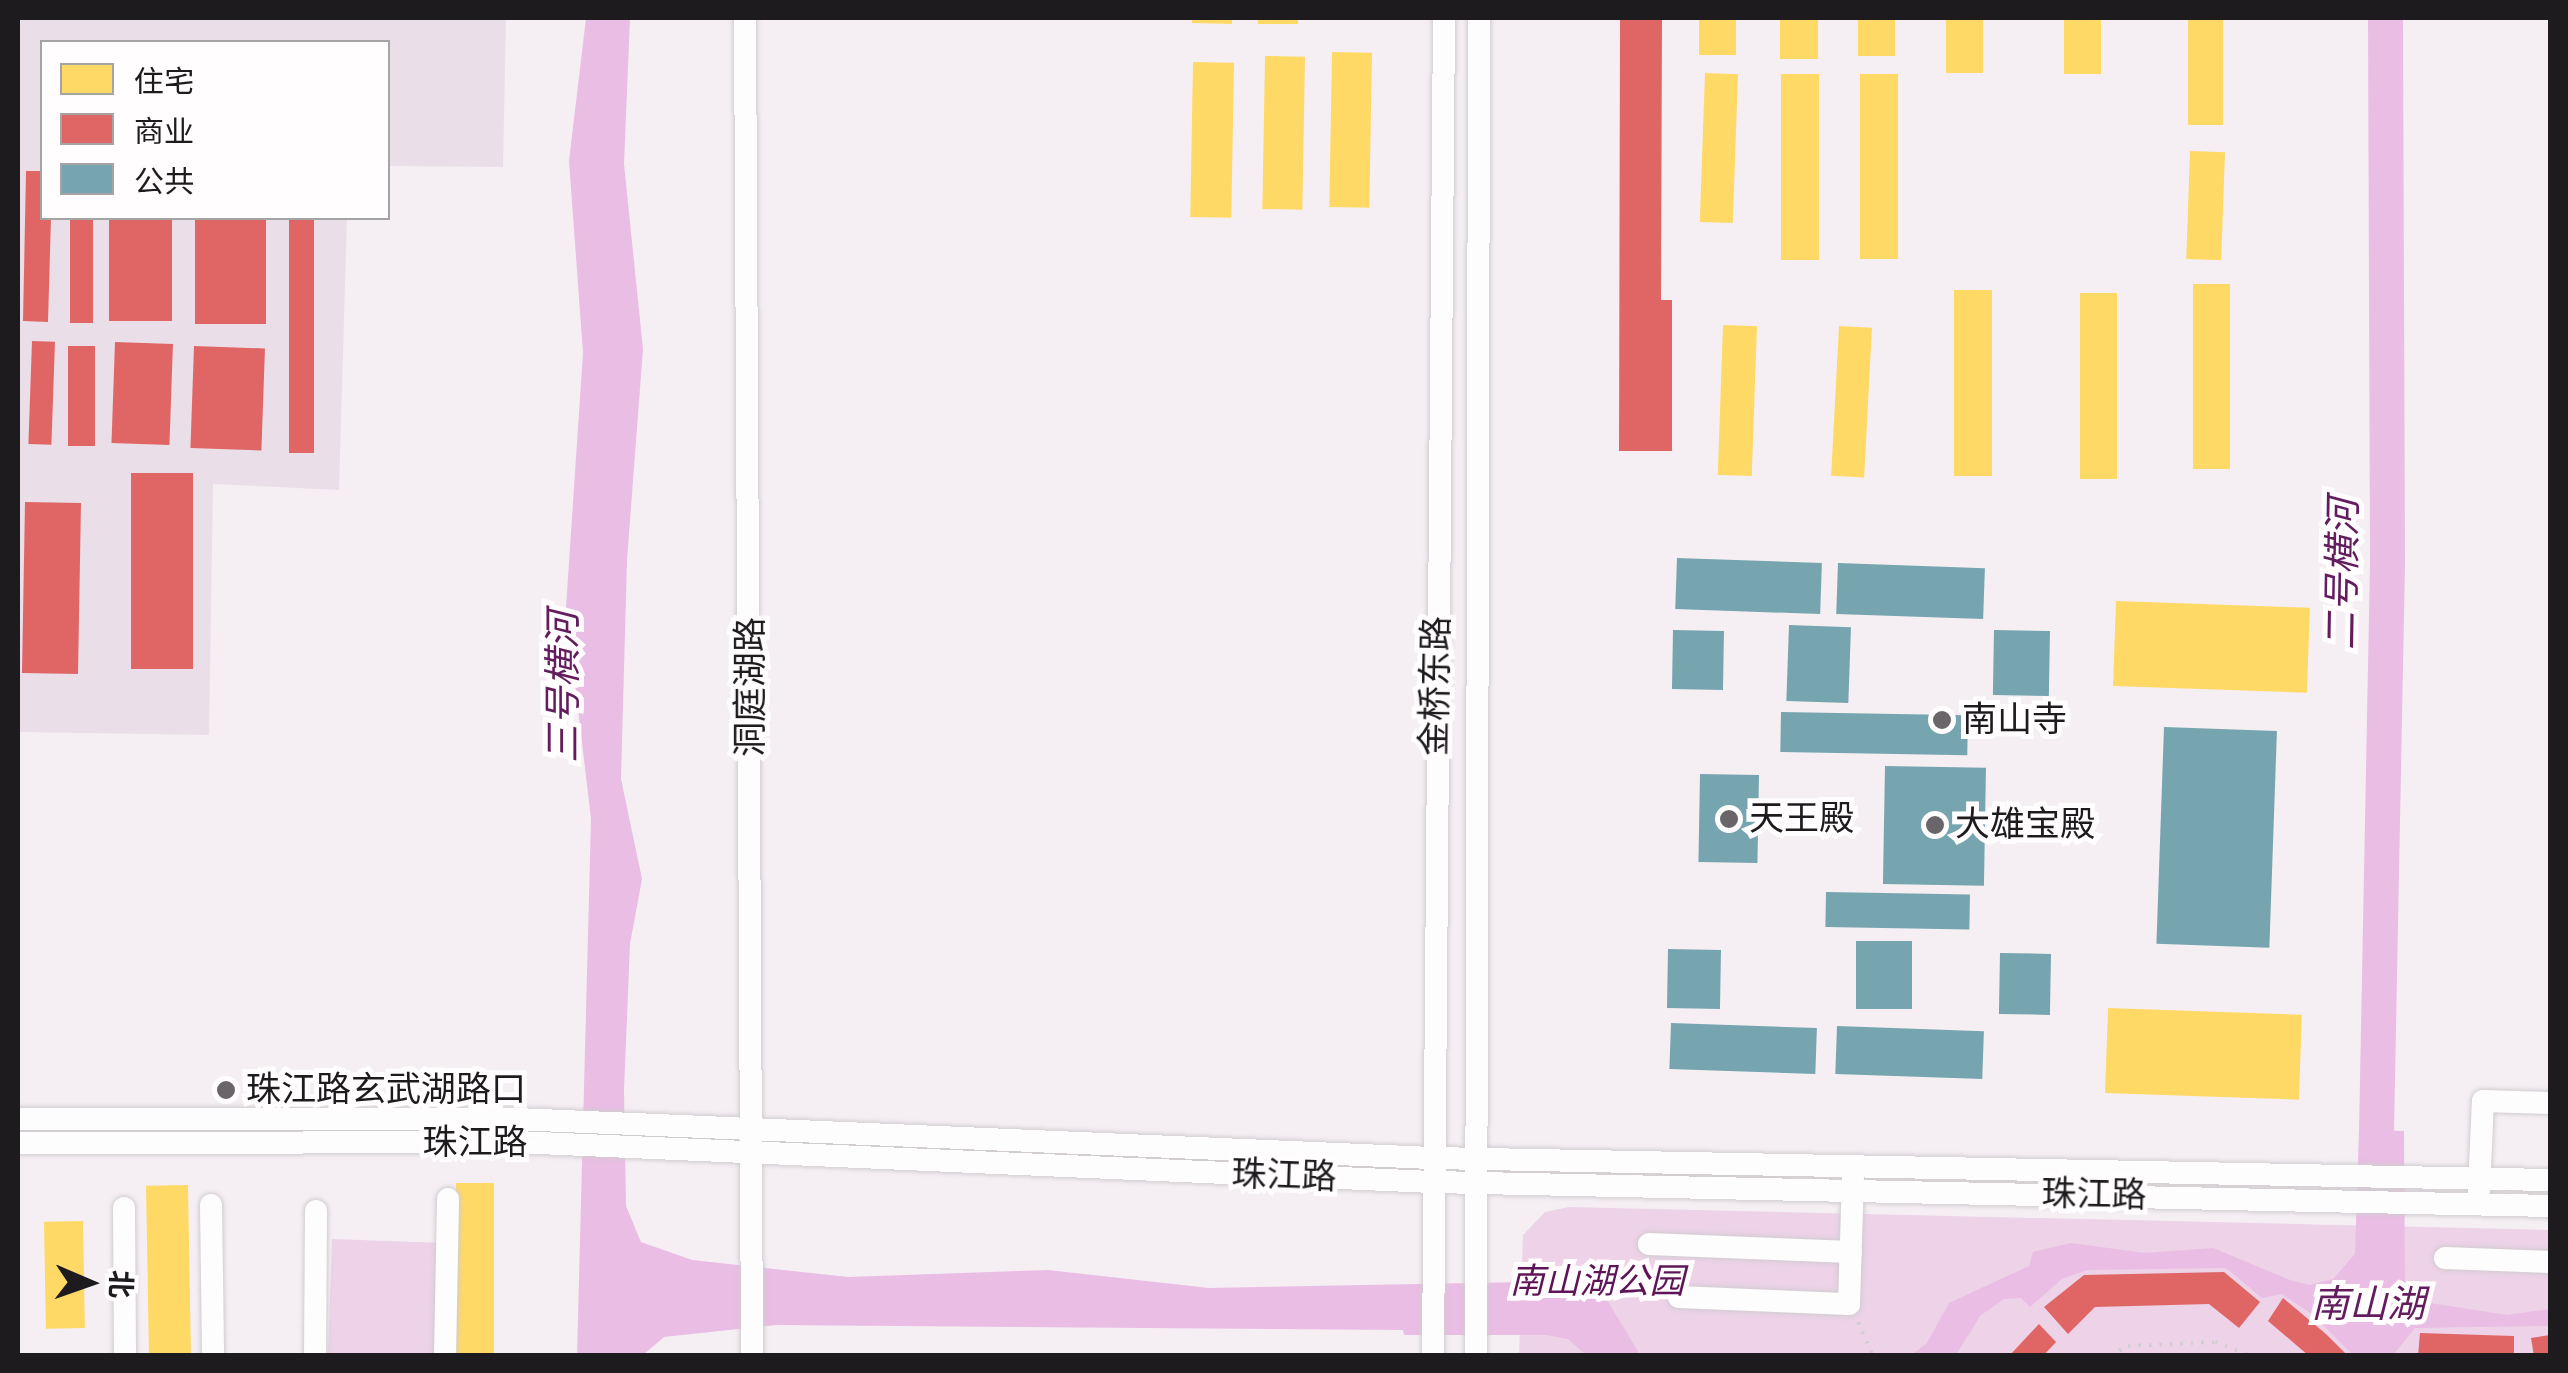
<!DOCTYPE html>
<meta charset="utf-8">
<style>
body{margin:0}
#map{position:relative;width:2568px;height:1373px;overflow:hidden;background:#f5eff4;font-family:"Roboto Serif","Noto Sans SC",serif}
div>[style]{position:absolute}
.built>*{inset:0;background:#eadfe8}
.green>*{inset:0;background:#edd2e8;transform-origin:0 0}
.water>*{inset:0;background:#eabde4}
.homes>*{inset:0;background:#ffd966;transform-origin:0 0}
.shops>*{inset:0;background:#e06666;transform-origin:0 0}
.public>*{inset:0;background:#76a5af;transform-origin:0 0}
.river>*{height:35px;margin:-17.5px;padding:0 17.5px;transform-origin:17.5px;border-radius:17.5px;background:#eabde4}
.path>*{height:4px;margin-top:-2px;transform-origin:0;background:repeating-linear-gradient(90deg,#d2cfd1 0 2.5px,transparent 0 10.5px)}
.roads{filter:drop-shadow(0 0 2px #d1ccd0) drop-shadow(0 0 2px #d1ccd0)}
.minor>*{height:22px;margin:-11px;padding:0 11px;transform-origin:11px;border-radius:11px;background:#fefdfd}
.dots>*{width:28px;height:28px;translate:-50% -50%;box-sizing:border-box;border:5px solid #fffdfe;border-radius:50%}
span{translate:-50% -50%;white-space:nowrap;text-align:center;line-height:1.15;-webkit-text-stroke:10px #fffdfe;paint-order:stroke}
.street-label{font-size:35px;color:#1e1b1e}
.poi-label{font-size:35px;color:#1e1b1e}
.left{translate:0 -50%;text-align:left}
.park-label{font-size:35px;color:#5d1557;font-style:italic}
.water-label{font-size:38px;color:#631c5d;font-style:italic}
.frame{position:absolute;inset:0;border:20px solid #1e1b1e;pointer-events:none}
.legend{position:absolute;left:40px;top:40px;width:350px;height:180px;box-sizing:border-box;background:#fffdfe;border:2px solid #a5a3a4;margin:0;padding:12px 18px;list-style:none;font-size:30px;color:#1e1b1e}
.legend li{display:flex;align-items:center;gap:20px;height:50px}
.legend b{width:50px;border:2px solid #a5a3a4}
.north{position:absolute;left:40px;top:1233px;width:100px;height:100px;-webkit-text-stroke:8px #fffdfe;paint-order:stroke;rotate:92deg;font-size:28px;font-weight:700;line-height:40px;text-align:center;color:#1e1b1e}
.north::after{content:'';display:block;margin:auto;width:35px;height:45px;background:#1e1b1e;clip-path:polygon(50% 0,100% 100%,50% 72%,0 100%)}
</style>
<div id="map">
<div class="built">
<div style="clip-path:polygon(18px 18px,506px 18px,503px 167px,388px 166px,388px 42px,42px 42px,42px 218px,347px 218px,339px 490px,213px 484px,209px 735px,18px 732px)"></div>
</div>
<div class="green">
<div style="clip-path:polygon(1569px 1207px,2550px 1230px,2550px 1355px,1519px 1356px,1523px 1235px,1545px 1212px)"></div>
<div style="left:332px;top:1239px;width:113px;height:117px;rotate:2deg"></div>
</div>
<div class="water">
<div style="clip-path:polygon(586px 18px,630px 18px,624px 164px,643px 349px,627px 560px,621px 779px,642px 879px,630px 944px,624px 1090px,626px 1206px,641px 1242px,692px 1260px,848px 1277px,1048px 1270px,1209px 1288px,1572px 1281px,1607px 1300px,1640px 1355px,1586px 1355px,1568px 1339px,1546px 1335px,1404px 1335px,1403px 1330px,776px 1325px,664px 1337px,643px 1355px,577px 1356px,591px 819px,566px 607px,583px 353px,569px 161px)"></div>
<div style="clip-path:polygon(2359px 1130px,2404px 1131px,2405px 1282px,2417px 1301px,2507px 1315px,2550px 1309px,2550px 1326px,2415px 1328px,2393px 1355px,2353px 1355px,2313px 1315px,2282px 1294px,2262px 1298px,2226px 1268px,2087px 1270px,2062px 1279px,2030px 1307px,2021px 1298px,2004px 1299px,1980px 1316px,1956px 1355px,1910px 1356px,1927px 1343px,1949px 1303px,2029px 1266px,2033px 1252px,2071px 1243px,2145px 1253px,2213px 1248px,2290px 1280px,2310px 1285px,2333px 1279px,2355px 1254px)"></div>
</div>
<div class="homes">
<div style="clip-path:polygon(1192px 18px,1232px 18px,1232px 24px,1192px 23px)"></div>
<div style="left:1258px;top:18px;width:40px;height:6px"></div>
<div style="left:1699px;top:18px;width:37px;height:37px"></div>
<div style="left:1780px;top:18px;width:38px;height:41px"></div>
<div style="left:1858px;top:18px;width:37px;height:38px"></div>
<div style="left:1946px;top:18px;width:37px;height:55px"></div>
<div style="left:2064px;top:18px;width:37px;height:56px"></div>
<div style="left:2188px;top:18px;width:35px;height:107px"></div>
<div style="left:1332px;top:52px;width:40px;height:155px;rotate:1deg"></div>
<div style="left:1265px;top:56px;width:40px;height:153px;rotate:1deg"></div>
<div style="left:1193px;top:62px;width:41px;height:155px;rotate:1deg"></div>
<div style="left:1705px;top:73px;width:33px;height:149px;rotate:2deg"></div>
<div style="left:1781px;top:74px;width:38px;height:186px"></div>
<div style="left:1860px;top:74px;width:38px;height:185px"></div>
<div style="left:2190px;top:151px;width:35px;height:108px;rotate:2deg"></div>
<div style="left:2193px;top:284px;width:37px;height:185px"></div>
<div style="left:1954px;top:290px;width:38px;height:186px"></div>
<div style="left:2080px;top:293px;width:37px;height:186px"></div>
<div style="left:1723px;top:325px;width:34px;height:150px;rotate:2deg"></div>
<div style="left:1839px;top:326px;width:33px;height:150px;rotate:3deg"></div>
<div style="left:2116px;top:601px;width:194px;height:85px;rotate:2deg"></div>
<div style="left:2108px;top:1008px;width:194px;height:85px;rotate:2deg"></div>
<div style="left:456px;top:1183px;width:38px;height:173px"></div>
<div style="left:188px;top:1185px;width:171px;height:42px;rotate:89deg"></div>
<div style="left:83px;top:1221px;width:107px;height:39px;rotate:89deg"></div>
</div>
<div class="shops">
<div style="clip-path:polygon(1620px 18px,1662px 18px,1661px 300px,1672px 300px,1672px 451px,1619px 451px)"></div>
<div style="clip-path:polygon(26px 171px,42px 171px,42px 218px,51px 218px,48px 322px,23px 321px)"></div>
<div style="left:70px;top:218px;width:23px;height:105px"></div>
<div style="left:109px;top:218px;width:63px;height:103px"></div>
<div style="left:195px;top:218px;width:71px;height:106px"></div>
<div style="left:289px;top:218px;width:25px;height:235px"></div>
<div style="left:32px;top:341px;width:23px;height:103px;rotate:2deg"></div>
<div style="left:115px;top:342px;width:58px;height:101px;rotate:2deg"></div>
<div style="left:68px;top:346px;width:27px;height:100px"></div>
<div style="left:194px;top:346px;width:71px;height:102px;rotate:2deg"></div>
<div style="left:131px;top:473px;width:62px;height:196px"></div>
<div style="left:25px;top:502px;width:56px;height:171px;rotate:1deg"></div>
<div style="clip-path:polygon(2224px 1272px,2260px 1302px,2239px 1328px,2209px 1304px,2095px 1307px,2068px 1334px,2044px 1307px,2084px 1275px)"></div>
<div style="clip-path:polygon(2283px 1298px,2326px 1334px,2348px 1356px,2309px 1356px,2268px 1321px)"></div>
<div style="clip-path:polygon(2039px 1324px,2056px 1342px,2043px 1356px,2009px 1356px)"></div>
<div style="clip-path:polygon(2420px 1333px,2514px 1336px,2514px 1356px,2418px 1356px)"></div>
<div style="clip-path:polygon(2550px 1335px,2550px 1356px,2534px 1356px,2531px 1338px)"></div>
</div>
<div class="public">
<div style="left:1677px;top:558px;width:145px;height:51px;rotate:2deg"></div>
<div style="left:1838px;top:563px;width:147px;height:51px;rotate:2deg"></div>
<div style="left:1789px;top:625px;width:62px;height:76px;rotate:2deg"></div>
<div style="left:1673px;top:630px;width:51px;height:59px;rotate:1deg"></div>
<div style="left:1994px;top:630px;width:56px;height:65px;rotate:1deg"></div>
<div style="left:1781px;top:712px;width:187px;height:40px;rotate:1deg"></div>
<div style="left:2164px;top:727px;width:113px;height:217px;rotate:2deg"></div>
<div style="left:1885px;top:766px;width:101px;height:118px;rotate:1deg"></div>
<div style="left:1700px;top:774px;width:59px;height:88px;rotate:1deg"></div>
<div style="left:1826px;top:892px;width:144px;height:35px;rotate:1deg"></div>
<div style="left:1856px;top:941px;width:56px;height:68px"></div>
<div style="left:1668px;top:949px;width:53px;height:59px;rotate:1deg"></div>
<div style="left:2000px;top:953px;width:51px;height:61px;rotate:1deg"></div>
<div style="left:1671px;top:1023px;width:146px;height:46px;rotate:2deg"></div>
<div style="left:1837px;top:1026px;width:147px;height:48px;rotate:2deg"></div>
</div>
<div class="river">
<div style="left:2376px;top:1131px;width:568px;rotate:-88.89deg"></div>
<div style="left:2387px;top:563px;width:545px;rotate:-90.21deg"></div>
</div>
<div class="path">
<div style="left:1858px;top:1322px;width:37px;rotate:66deg"></div>
<div style="left:2110px;top:1356px;width:21px;rotate:-29deg"></div>
<div style="left:2128px;top:1346px;width:87px;rotate:-2.6deg"></div>
<div style="left:2215px;top:1342px;width:40px;rotate:21deg"></div>
</div>
<div class="roads">
<div class="minor">
<div style="left:745px;top:18px;width:1338px;rotate:89.7deg"></div>
<div style="left:18px;top:1119px;width:498px"></div>
<div style="left:516px;top:1119px;width:918px;rotate:2.44deg"></div>
<div style="left:1433px;top:1158px;width:1117px;rotate:1.13deg"></div>
<div style="left:18px;top:1143px;width:498px;rotate:-0.1deg"></div>
<div style="left:516px;top:1142px;width:918px;rotate:2.5deg"></div>
<div style="left:1433px;top:1182px;width:1117px;rotate:1.23deg"></div>
<div style="left:2479px;top:1191px;width:90px;rotate:-87.5deg"></div>
<div style="left:2483px;top:1101px;width:67px;rotate:1.7deg"></div>
<div style="left:211px;top:1205px;width:151px;rotate:89.2deg"></div>
<div style="left:124px;top:1208px;width:148px;rotate:89.6deg"></div>
<div style="left:1649px;top:1244px;width:202px;rotate:2.3deg"></div>
<div style="left:2445px;top:1258px;width:105px;rotate:2.2deg"></div>
<div style="left:1679px;top:1297px;width:170px;rotate:2.4deg"></div>
<div style="left:1849px;top:1304px;width:126px;rotate:-88.2deg"></div>
<div style="left:315px;top:1356px;width:145px;rotate:-89.6deg"></div>
<div style="left:445px;top:1356px;width:157px;rotate:-88.9deg"></div>
<div style="left:1433px;top:1356px;width:1338px;rotate:-89.53deg"></div>
<div style="left:1476px;top:1356px;width:1338px;rotate:-89.87deg"></div>
</div>
</div>
<div class="dots">
<div style="left:1942px;top:720px;background:#696569"></div>
<div style="left:1729px;top:819px;background:#696569"></div>
<div style="left:1935px;top:825px;background:#696569"></div>
<div style="left:226px;top:1090px;background:#696569"></div>
</div>
<div class="street-label">
<span style="left:1436px;top:686px;rotate:-89deg">金桥东路</span>
<span style="left:751px;top:687px;rotate:-90deg">洞庭湖路</span>
<span style="left:475px;top:1143px">珠江路</span>
<span style="left:1284px;top:1176px;rotate:2deg">珠江路</span>
<span style="left:2094px;top:1195px;rotate:1deg">珠江路</span>
</div>
<div class="poi-label">
<span class="left" style="left:1962px;top:720px">南山寺</span>
<span class="left" style="left:1749px;top:819px">天王殿</span>
<span class="left" style="left:1955px;top:825px">大雄宝殿</span>
<span class="left" style="left:246px;top:1090px">珠江路玄武湖路口</span>
</div>
<div class="park-label">
<span style="left:1597px;top:1282px">南山湖公园</span>
</div>
<div class="water-label">
<span style="left:2343px;top:574px;rotate:-89deg">二号横河</span>
<span style="left:564px;top:687px;rotate:-90deg">三号横河</span>
<span style="left:2368px;top:1305px">南山湖</span>
</div>
<div class="frame"></div>
<ul class="legend">
<li><b style="height:28px;background:#ffd966"></b>住宅</li>
<li><b style="height:28px;background:#e06666"></b>商业</li>
<li><b style="height:28px;background:#76a5af"></b>公共</li>
</ul>
<div class="north">北</div>
</div>
